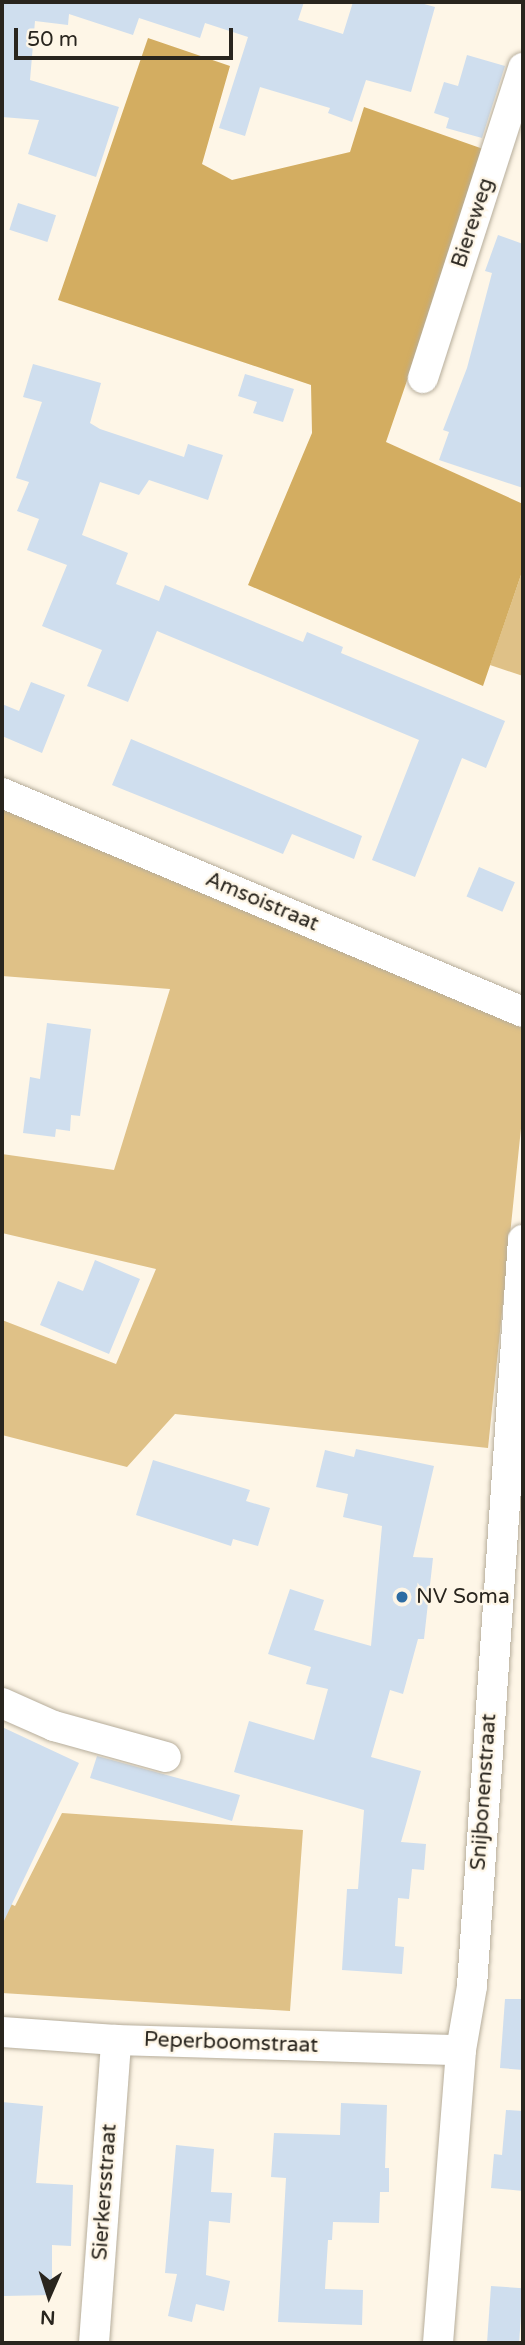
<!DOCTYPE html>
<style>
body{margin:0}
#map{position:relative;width:525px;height:2345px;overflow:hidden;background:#fef6e7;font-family:"Varela Round",sans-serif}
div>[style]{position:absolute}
.green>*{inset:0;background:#dfc187}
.forest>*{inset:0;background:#d3ad61}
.building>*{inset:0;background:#cfdeee;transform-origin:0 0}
.roads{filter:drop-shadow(0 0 2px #b6ad9b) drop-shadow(0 0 2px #b6ad9b)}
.minor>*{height:30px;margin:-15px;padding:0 15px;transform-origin:15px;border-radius:15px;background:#fff}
.dots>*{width:19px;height:19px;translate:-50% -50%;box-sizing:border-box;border:4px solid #fef6e7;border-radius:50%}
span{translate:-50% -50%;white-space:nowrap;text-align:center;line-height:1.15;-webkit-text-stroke:5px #fef6e7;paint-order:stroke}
.street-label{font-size:21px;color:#29251e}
.poi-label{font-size:21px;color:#29251e}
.left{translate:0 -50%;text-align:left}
.frame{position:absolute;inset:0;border:4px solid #29251e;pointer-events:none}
.north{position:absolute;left:14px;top:2261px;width:70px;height:70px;-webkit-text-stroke:5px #fef6e7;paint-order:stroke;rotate:183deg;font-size:19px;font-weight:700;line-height:28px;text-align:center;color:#29251e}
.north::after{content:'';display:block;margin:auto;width:24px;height:32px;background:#29251e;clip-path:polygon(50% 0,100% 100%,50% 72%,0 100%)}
.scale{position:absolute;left:14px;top:28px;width:219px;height:32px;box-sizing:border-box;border:4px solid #29251e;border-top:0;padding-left:9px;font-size:21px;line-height:24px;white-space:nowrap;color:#29251e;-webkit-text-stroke:5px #fef6e7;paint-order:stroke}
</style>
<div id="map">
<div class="green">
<div style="clip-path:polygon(523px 569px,523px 676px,490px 665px)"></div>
<div style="clip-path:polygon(2px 800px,523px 1026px,523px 1109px,488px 1448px,175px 1414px,127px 1467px,2px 1435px,2px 1320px,116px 1364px,156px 1269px,2px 1233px,2px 1154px,114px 1170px,170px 989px,2px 976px)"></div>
<div style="clip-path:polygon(62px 1813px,303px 1830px,290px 2011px,2px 1993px,2px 1900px,15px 1906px)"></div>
</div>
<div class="forest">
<div style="clip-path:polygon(148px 38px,230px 66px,202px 164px,232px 180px,350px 152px,364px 107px,486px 150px,386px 442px,523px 504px,523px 569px,483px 686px,248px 585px,312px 433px,311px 385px,58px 300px)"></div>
</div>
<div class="building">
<div style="clip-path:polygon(2px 2px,304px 2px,298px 20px,343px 34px,353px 2px,417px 2px,435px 7px,411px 92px,366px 80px,352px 122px,328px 113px,330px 108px,260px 87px,245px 136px,219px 128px,248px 37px,205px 23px,200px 38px,139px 18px,133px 35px,69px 14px,68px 25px,35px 21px,30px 80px,119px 107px,96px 177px,28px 154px,39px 120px,2px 117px)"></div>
<div style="clip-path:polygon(467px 55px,505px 66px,482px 138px,446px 128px,449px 118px,434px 113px,444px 82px,458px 86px)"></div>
<div style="left:18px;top:203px;width:40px;height:28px;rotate:18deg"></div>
<div style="clip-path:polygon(498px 235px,523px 244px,523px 488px,439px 460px,449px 432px,443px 430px,467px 368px,492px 273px,485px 271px)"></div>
<div style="clip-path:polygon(33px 364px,101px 383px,90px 423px,100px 429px,184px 457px,188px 444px,223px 455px,208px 500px,149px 480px,139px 495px,100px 482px,82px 535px,128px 553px,116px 584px,159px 601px,165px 585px,303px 642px,307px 632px,343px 647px,341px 653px,505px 721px,486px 768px,462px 758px,415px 877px,372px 860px,419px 740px,157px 631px,128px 702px,87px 686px,102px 650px,42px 626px,67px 565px,27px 550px,39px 519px,17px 511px,29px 482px,16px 478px,42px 402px,23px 397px)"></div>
<div style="clip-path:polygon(245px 374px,294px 389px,283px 422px,253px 413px,257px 402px,238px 396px)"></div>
<div style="clip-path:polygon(31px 682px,65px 695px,42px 753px,2px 736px,2px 704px,19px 711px)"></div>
<div style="clip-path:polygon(131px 739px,362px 836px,354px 859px,292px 834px,283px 854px,112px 785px)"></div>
<div style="left:479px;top:867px;width:39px;height:32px;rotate:23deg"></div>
<div style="clip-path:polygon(47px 1023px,91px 1029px,80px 1116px,71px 1115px,70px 1131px,56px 1129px,55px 1137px,23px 1133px,30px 1077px,40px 1079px)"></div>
<div style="clip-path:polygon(95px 1260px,140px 1279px,109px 1354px,40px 1325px,58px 1281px,83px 1291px)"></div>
<div style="clip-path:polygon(356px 1449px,434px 1466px,413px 1557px,433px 1558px,424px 1639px,418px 1639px,403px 1694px,390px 1690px,371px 1757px,421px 1771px,401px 1842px,426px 1844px,424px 1870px,412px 1869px,409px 1899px,398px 1898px,395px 1946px,404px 1947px,402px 1974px,342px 1970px,347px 1889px,358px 1889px,364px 1810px,234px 1772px,249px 1721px,314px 1740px,328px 1689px,306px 1684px,311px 1667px,268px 1654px,290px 1589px,324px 1600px,314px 1630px,371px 1646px,382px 1526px,343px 1517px,348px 1494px,316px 1487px,325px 1450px,354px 1457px)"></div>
<div style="clip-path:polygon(153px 1460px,250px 1490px,246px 1501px,270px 1508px,258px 1546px,233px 1539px,231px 1546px,136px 1515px)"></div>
<div style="clip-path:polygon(2px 1727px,79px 1763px,2px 1925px)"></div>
<div style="clip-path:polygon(97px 1756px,240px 1795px,232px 1821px,90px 1778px)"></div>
<div style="clip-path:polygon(505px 1999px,523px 1999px,523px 2070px,500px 2068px)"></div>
<div style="clip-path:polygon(2px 2102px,43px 2106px,36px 2183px,73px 2185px,71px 2246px,52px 2245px,52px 2295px,4px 2296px)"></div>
<div style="clip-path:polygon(341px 2103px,387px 2105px,385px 2168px,389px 2168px,389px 2192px,380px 2192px,379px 2223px,333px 2222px,332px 2240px,328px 2240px,325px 2289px,363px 2290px,362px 2325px,278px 2322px,286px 2178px,271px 2177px,274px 2133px,340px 2135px)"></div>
<div style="clip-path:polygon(506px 2110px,523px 2111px,523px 2191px,491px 2188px,494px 2154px,502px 2155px)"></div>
<div style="clip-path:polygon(176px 2145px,214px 2149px,211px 2192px,232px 2193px,230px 2223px,209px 2221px,206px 2275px,230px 2281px,224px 2311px,196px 2304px,192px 2322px,168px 2316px,177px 2274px,165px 2273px)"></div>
<div style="left:491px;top:2286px;width:32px;height:57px;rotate:4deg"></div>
</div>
<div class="roads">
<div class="minor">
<div style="left:423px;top:378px;width:326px;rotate:-72.1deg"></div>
<div style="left:2px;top:793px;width:565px;rotate:22.8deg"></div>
<div style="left:2px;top:1703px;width:57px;rotate:23.9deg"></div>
<div style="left:54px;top:1726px;width:116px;rotate:15.5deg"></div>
<div style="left:2px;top:2032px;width:114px;rotate:4deg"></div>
<div style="left:116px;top:2040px;width:345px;rotate:1.7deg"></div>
<div style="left:94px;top:2343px;width:304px;rotate:-85.8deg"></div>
<div style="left:438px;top:2343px;width:294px;rotate:-85.5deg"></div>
<div style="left:461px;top:2050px;width:65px;rotate:-80.2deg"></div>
<div style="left:472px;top:1986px;width:748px;rotate:-86.09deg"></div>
</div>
</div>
<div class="dots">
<div style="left:402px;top:1597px;background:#2d6ca3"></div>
</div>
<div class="street-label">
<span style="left:473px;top:223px;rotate:-72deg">Biereweg</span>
<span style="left:262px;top:902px;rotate:23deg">Amsoistraat</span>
<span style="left:484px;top:1792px;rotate:-86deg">Snijbonenstraat</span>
<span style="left:231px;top:2043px;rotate:2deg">Peperboomstraat</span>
<span style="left:105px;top:2192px;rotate:-86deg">Sierkersstraat</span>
</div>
<div class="poi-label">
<span class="left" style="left:416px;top:1597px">NV Soma</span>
</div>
<div class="frame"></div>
<div class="north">N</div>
<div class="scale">50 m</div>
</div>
